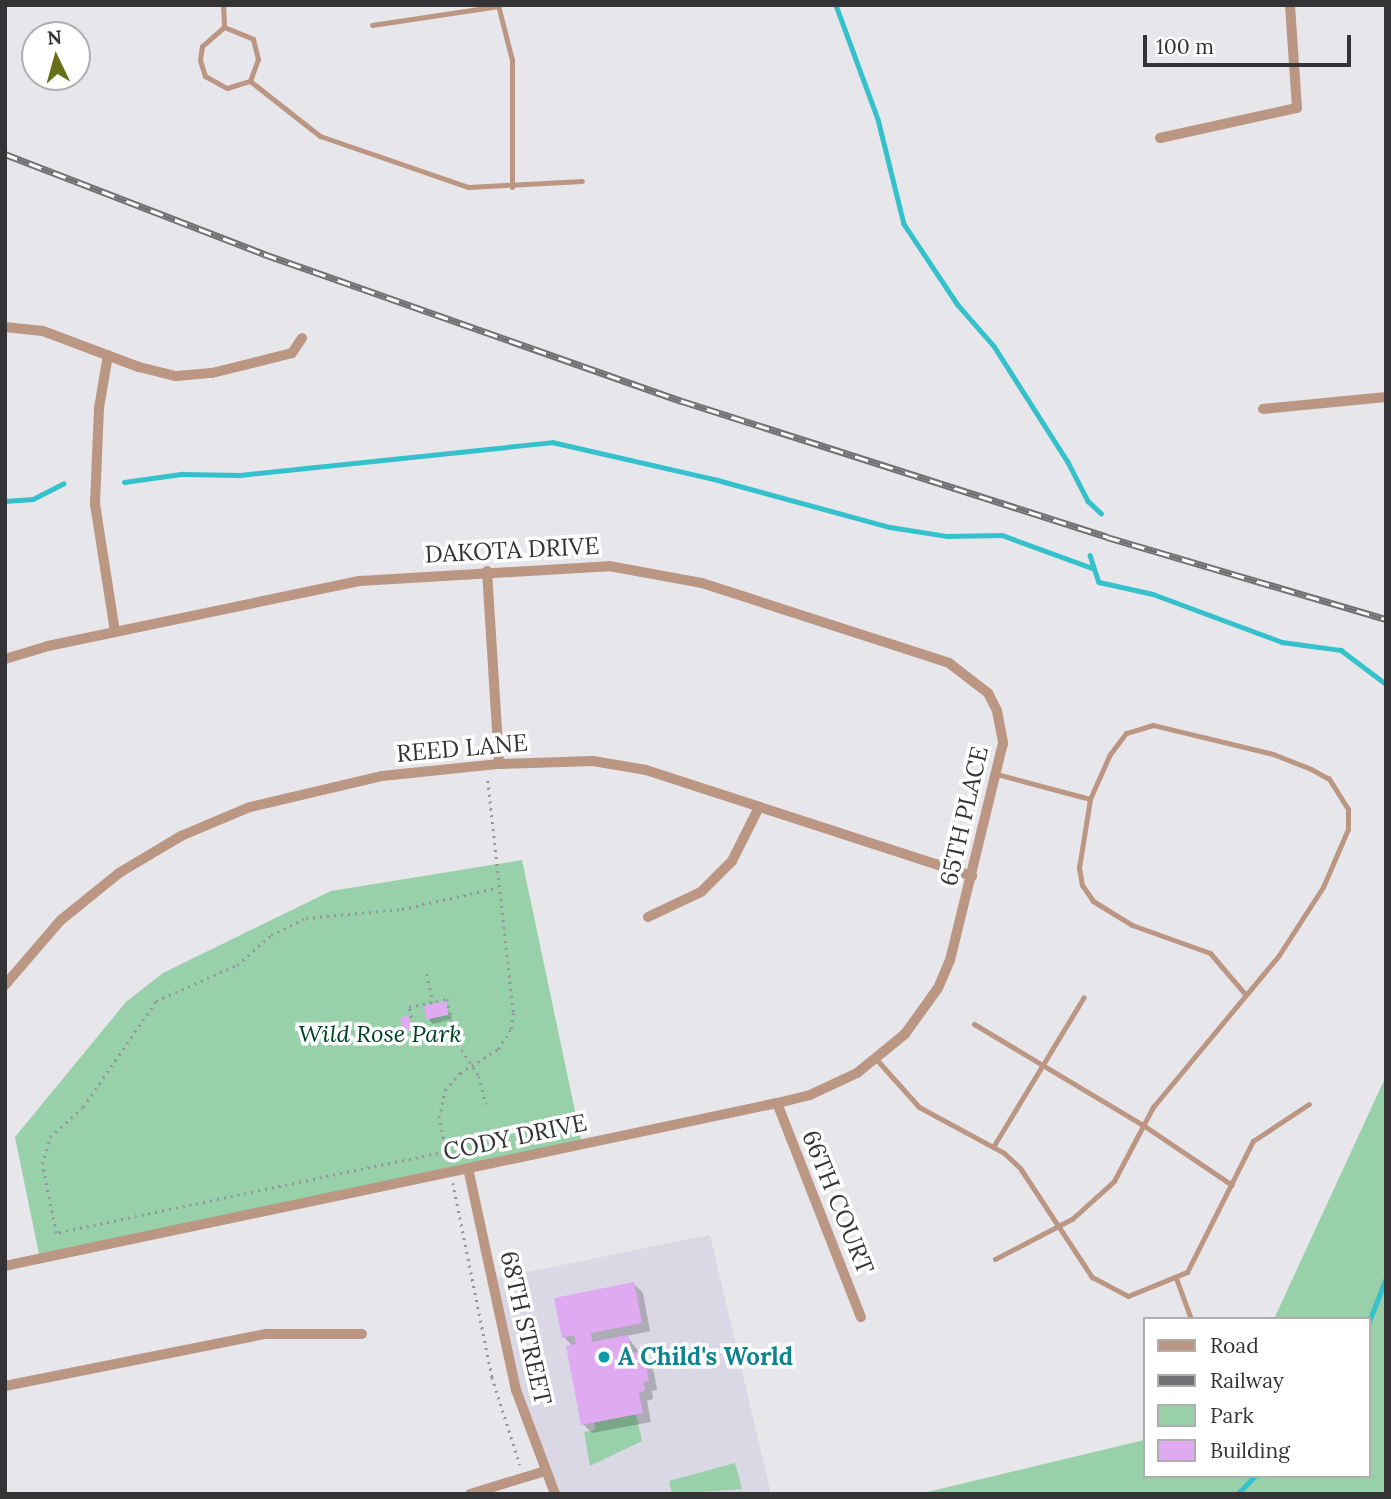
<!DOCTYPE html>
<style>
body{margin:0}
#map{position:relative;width:1391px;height:1499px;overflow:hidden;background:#e6e6eb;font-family:Lora,serif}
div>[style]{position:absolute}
.built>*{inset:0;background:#d9d8e4}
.green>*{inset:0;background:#98d0aa}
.shadow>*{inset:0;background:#0003}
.stream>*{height:4.5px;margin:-2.25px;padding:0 2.25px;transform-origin:2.25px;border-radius:2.25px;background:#35c1cc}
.building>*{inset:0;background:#e0aaf3;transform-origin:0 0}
.path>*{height:2.5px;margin-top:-1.25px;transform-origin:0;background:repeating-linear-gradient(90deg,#96969a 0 2px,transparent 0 7px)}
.service>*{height:5px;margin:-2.5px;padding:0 2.5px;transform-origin:2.5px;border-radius:2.5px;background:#bb9683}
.minor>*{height:10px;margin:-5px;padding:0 5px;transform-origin:5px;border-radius:5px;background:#bb9683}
.rail>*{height:7px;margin-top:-3.5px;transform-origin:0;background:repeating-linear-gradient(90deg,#fff 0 13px,#717174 0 26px);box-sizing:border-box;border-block:2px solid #717174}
.dots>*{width:19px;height:19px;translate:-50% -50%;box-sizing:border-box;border:4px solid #fff;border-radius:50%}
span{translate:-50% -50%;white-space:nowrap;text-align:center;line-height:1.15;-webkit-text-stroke:7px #fff;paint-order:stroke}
.street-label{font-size:24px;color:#343436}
.park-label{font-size:24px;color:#004524;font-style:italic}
.culture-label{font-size:24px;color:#0d838f;font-weight:700}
.left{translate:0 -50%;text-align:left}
.frame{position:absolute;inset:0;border:7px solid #343436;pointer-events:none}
.legend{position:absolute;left:1143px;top:1317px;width:228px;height:161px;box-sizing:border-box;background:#fff;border:2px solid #aeaeaf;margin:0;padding:9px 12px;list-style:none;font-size:21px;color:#343436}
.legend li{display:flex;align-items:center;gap:14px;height:35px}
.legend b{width:35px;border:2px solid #aeaeaf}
.north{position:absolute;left:21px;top:21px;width:70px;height:70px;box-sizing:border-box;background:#fff;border:2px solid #aeaeaf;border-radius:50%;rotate:355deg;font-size:19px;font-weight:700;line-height:28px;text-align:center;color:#343436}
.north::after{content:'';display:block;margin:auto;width:24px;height:32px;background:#667019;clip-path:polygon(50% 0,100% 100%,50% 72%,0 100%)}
.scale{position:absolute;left:1143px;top:35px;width:208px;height:32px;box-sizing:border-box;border:4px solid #343436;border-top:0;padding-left:9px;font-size:21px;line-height:24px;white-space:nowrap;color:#343436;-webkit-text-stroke:5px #fff;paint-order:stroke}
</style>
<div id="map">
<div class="built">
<div style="clip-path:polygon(710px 1235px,771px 1494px,555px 1494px,532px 1438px,492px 1279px)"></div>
</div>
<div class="green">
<div style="clip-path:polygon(522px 860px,582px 1144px,40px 1259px,15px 1137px,126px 1002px,163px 973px,331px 891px)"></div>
<div style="clip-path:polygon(1386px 1076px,1386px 1494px,919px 1494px,1144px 1440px,1144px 1476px,1368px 1476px,1368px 1319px,1274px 1319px)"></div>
<div style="clip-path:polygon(636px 1414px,642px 1441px,590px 1466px,584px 1432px,595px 1430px,594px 1422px)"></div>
<div style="clip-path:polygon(735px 1463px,742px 1489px,672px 1494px,669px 1481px)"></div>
</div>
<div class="shadow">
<div style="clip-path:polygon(445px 1003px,452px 1019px,433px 1024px,429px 1020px)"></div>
<div style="clip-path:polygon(634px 1284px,643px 1293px,650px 1331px,627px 1336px,654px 1372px,657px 1390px,652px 1391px,653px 1399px,647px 1401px,651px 1422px,592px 1433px,583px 1424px,573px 1347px,564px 1337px)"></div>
</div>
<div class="stream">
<div style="left:836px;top:5px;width:121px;rotate:69.8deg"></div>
<div style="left:878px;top:119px;width:108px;rotate:76.1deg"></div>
<div style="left:904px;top:224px;width:97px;rotate:56.3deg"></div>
<div style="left:958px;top:305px;width:55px;rotate:48.7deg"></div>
<div style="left:994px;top:346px;width:138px;rotate:57.5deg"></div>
<div style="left:1068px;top:462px;width:44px;rotate:62.9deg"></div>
<div style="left:1088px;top:501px;width:18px;rotate:43deg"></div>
<div style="left:124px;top:482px;width:59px;rotate:-7.9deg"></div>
<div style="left:182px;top:474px;width:58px;rotate:1deg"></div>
<div style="left:240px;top:475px;width:314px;rotate:-6deg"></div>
<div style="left:552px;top:442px;width:166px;rotate:12.9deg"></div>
<div style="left:714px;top:479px;width:182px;rotate:15.3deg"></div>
<div style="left:890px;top:527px;width:58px;rotate:9deg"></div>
<div style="left:947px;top:536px;width:55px;rotate:-1deg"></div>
<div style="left:1002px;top:535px;width:96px;rotate:20.1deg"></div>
<div style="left:5px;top:501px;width:28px;rotate:-4deg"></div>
<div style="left:33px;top:499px;width:34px;rotate:-27deg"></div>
<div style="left:1090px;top:555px;width:28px;rotate:72deg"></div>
<div style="left:1099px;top:582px;width:55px;rotate:12.5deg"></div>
<div style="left:1153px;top:594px;width:138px;rotate:20.4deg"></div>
<div style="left:1282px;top:642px;width:60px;rotate:7.7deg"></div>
<div style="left:1341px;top:650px;width:56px;rotate:37.1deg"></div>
<div style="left:1368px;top:1324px;width:49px;rotate:-68.6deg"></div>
<div style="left:1237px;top:1494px;width:25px;rotate:-45deg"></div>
</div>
<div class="building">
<div style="left:446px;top:1001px;width:14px;height:23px;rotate:78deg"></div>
<div style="left:409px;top:1016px;width:14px;height:9px;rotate:78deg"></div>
<div style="clip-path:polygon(634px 1282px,642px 1323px,591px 1333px,592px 1342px,628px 1335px,632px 1353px,639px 1352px,640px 1361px,645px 1361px,649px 1381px,644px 1382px,645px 1391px,639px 1392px,643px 1413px,581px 1425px,566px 1346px,576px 1344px,574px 1335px,562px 1338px,554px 1298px)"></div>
</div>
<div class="path">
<div style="left:427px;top:974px;width:29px;rotate:78deg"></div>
<div style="left:454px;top:1030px;width:40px;rotate:168deg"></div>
<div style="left:415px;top:1038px;width:32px;rotate:-101deg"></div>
<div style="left:409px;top:1007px;width:39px;rotate:-12deg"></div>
<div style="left:447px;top:999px;width:32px;rotate:77deg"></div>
<div style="left:454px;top:1030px;width:8px;rotate:90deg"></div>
<div style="left:454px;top:1038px;width:45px;rotate:56.7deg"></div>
<div style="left:479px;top:1076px;width:29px;rotate:76deg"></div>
<div style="left:445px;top:1152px;width:397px;rotate:168.2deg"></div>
<div style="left:56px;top:1233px;width:70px;rotate:-101.5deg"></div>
<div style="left:42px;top:1164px;width:28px;rotate:-73deg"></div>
<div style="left:50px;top:1137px;width:45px;rotate:-42.3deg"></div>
<div style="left:83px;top:1107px;width:129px;rotate:-55.4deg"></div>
<div style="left:156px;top:1001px;width:89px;rotate:-24deg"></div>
<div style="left:237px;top:965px;width:45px;rotate:-41.4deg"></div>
<div style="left:271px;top:935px;width:39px;rotate:-26deg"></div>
<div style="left:306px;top:918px;width:96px;rotate:-5.4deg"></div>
<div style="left:402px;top:909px;width:96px;rotate:-12.6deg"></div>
<div style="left:447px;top:1159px;width:42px;rotate:-101deg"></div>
<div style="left:439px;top:1118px;width:29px;rotate:-78deg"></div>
<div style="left:445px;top:1090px;width:23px;rotate:-49deg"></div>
<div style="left:460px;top:1073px;width:45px;rotate:-32.3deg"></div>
<div style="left:498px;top:1049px;width:24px;rotate:-57deg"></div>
<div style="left:511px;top:1029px;width:17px;rotate:-83deg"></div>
<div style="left:513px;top:1012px;width:236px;rotate:-96.3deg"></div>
<div style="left:453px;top:1183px;width:198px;rotate:78.6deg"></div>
<div style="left:492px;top:1377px;width:92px;rotate:72.3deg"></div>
</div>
<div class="service">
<div style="left:223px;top:5px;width:22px;rotate:87deg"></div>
<div style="left:224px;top:27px;width:29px;rotate:139deg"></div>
<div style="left:202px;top:46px;width:14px;rotate:98deg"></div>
<div style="left:200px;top:60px;width:17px;rotate:73deg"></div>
<div style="left:205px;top:76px;width:25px;rotate:29deg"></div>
<div style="left:227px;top:88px;width:24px;rotate:-17deg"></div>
<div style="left:250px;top:81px;width:89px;rotate:38.2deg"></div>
<div style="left:320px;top:136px;width:157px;rotate:19deg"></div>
<div style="left:468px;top:187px;width:114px;rotate:-3deg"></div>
<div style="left:498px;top:5px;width:57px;rotate:75.7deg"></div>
<div style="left:512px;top:60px;width:127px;rotate:90deg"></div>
<div style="left:372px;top:25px;width:128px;rotate:-8.5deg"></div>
<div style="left:224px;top:27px;width:31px;rotate:22deg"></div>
<div style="left:253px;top:39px;width:21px;rotate:76deg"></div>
<div style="left:258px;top:59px;width:23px;rotate:110deg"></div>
<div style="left:1090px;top:799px;width:70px;rotate:99.1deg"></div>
<div style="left:1079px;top:868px;width:17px;rotate:80deg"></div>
<div style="left:1082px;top:885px;width:19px;rotate:55deg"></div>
<div style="left:1093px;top:901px;width:46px;rotate:31.6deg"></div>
<div style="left:1132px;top:925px;width:83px;rotate:19.7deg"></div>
<div style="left:1210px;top:953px;width:55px;rotate:49.4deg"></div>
<div style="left:974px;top:1024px;width:197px;rotate:30.9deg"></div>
<div style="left:1143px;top:1125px;width:107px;rotate:34deg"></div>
<div style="left:877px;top:1060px;width:63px;rotate:48.2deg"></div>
<div style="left:919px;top:1107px;width:97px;rotate:28.4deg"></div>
<div style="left:1004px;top:1153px;width:22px;rotate:43deg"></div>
<div style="left:1020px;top:1168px;width:131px;rotate:56.6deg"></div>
<div style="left:1092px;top:1277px;width:41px;rotate:27.8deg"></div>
<div style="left:1128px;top:1296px;width:64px;rotate:-22.1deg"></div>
<div style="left:1187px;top:1272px;width:147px;rotate:-63.3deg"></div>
<div style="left:1253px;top:1141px;width:67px;rotate:-33.5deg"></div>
<div style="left:993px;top:1147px;width:175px;rotate:-58.8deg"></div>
<div style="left:995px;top:1259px;width:87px;rotate:-27.5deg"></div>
<div style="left:1072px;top:1219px;width:57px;rotate:-42.1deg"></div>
<div style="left:1114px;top:1181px;width:84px;rotate:-62.2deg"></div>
<div style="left:1153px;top:1107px;width:197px;rotate:-50.3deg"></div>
<div style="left:1279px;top:955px;width:81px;rotate:-57.1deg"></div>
<div style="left:1323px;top:887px;width:63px;rotate:-66.7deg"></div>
<div style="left:1348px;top:829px;width:20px;rotate:-90deg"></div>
<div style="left:1348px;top:809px;width:36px;rotate:-122deg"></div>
<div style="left:1329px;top:779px;width:21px;rotate:-151deg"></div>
<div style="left:1311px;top:769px;width:41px;rotate:-158.5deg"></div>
<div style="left:1273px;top:754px;width:123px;rotate:-166.4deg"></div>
<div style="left:1153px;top:725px;width:28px;rotate:163deg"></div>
<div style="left:1126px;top:733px;width:26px;rotate:127deg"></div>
<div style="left:1110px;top:754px;width:49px;rotate:114deg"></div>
<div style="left:1090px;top:799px;width:96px;rotate:-165deg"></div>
<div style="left:1176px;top:1278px;width:44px;rotate:69.9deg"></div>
</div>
<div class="minor">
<div style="left:1160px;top:138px;width:140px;rotate:-12.4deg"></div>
<div style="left:1297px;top:108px;width:103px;rotate:-93.9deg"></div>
<div style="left:5px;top:327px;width:38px;rotate:6deg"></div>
<div style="left:43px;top:331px;width:103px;rotate:20.6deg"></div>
<div style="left:139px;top:367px;width:38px;rotate:14deg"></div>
<div style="left:176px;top:376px;width:36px;rotate:-5deg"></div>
<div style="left:212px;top:373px;width:82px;rotate:-14deg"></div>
<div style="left:292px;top:353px;width:18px;rotate:-56deg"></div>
<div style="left:108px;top:355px;width:54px;rotate:99.6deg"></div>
<div style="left:99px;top:408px;width:96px;rotate:92.4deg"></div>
<div style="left:95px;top:504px;width:129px;rotate:81.1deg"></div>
<div style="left:1263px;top:409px;width:124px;rotate:-5.6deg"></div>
<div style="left:487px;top:571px;width:193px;rotate:86.4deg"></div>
<div style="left:5px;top:659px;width:45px;rotate:-16.8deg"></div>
<div style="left:48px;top:646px;width:319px;rotate:-11.8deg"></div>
<div style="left:360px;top:581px;width:249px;rotate:-3.4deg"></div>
<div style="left:609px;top:566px;width:95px;rotate:10.4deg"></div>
<div style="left:702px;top:583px;width:260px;rotate:17.9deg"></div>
<div style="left:949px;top:663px;width:49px;rotate:37.6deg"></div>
<div style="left:988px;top:693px;width:20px;rotate:63deg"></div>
<div style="left:997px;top:711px;width:33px;rotate:79deg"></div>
<div style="left:1003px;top:743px;width:223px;rotate:103.7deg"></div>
<div style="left:950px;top:960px;width:30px;rotate:113deg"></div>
<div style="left:938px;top:988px;width:57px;rotate:125.7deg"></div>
<div style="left:905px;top:1034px;width:62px;rotate:140.9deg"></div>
<div style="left:857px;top:1073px;width:52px;rotate:154.9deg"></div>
<div style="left:810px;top:1095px;width:34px;rotate:166deg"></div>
<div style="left:777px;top:1103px;width:789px;rotate:168.08deg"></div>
<div style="left:648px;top:917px;width:59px;rotate:-25.3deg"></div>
<div style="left:701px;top:892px;width:44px;rotate:-45deg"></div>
<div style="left:732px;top:861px;width:58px;rotate:-63.4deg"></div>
<div style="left:5px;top:985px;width:86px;rotate:-49.3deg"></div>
<div style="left:61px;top:920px;width:75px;rotate:-39deg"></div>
<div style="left:119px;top:873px;width:72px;rotate:-30.8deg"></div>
<div style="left:181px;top:836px;width:75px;rotate:-22.8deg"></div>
<div style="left:250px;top:807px;width:136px;rotate:-13.2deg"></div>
<div style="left:382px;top:776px;width:118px;rotate:-5.9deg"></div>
<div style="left:499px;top:764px;width:94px;rotate:-1.8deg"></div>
<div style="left:593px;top:761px;width:54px;rotate:9.6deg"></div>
<div style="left:646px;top:770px;width:343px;rotate:18deg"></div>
<div style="left:777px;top:1103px;width:230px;rotate:68.6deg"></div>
<div style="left:468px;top:1168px;width:227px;rotate:77.8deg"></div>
<div style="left:516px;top:1390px;width:111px;rotate:69.4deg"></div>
<div style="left:5px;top:1386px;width:266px;rotate:-11.3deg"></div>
<div style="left:266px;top:1334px;width:96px"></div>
<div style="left:470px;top:1494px;width:78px;rotate:-17deg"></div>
</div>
<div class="rail">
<div style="left:5px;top:154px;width:278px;rotate:21.1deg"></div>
<div style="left:264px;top:254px;width:443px;rotate:19.4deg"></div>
<div style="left:682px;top:401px;width:446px;rotate:17.7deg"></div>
<div style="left:1107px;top:537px;width:291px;rotate:16.4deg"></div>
</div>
<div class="dots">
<div style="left:604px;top:1357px;background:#0f9aa8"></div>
</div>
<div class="street-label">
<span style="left:512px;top:550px;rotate:-3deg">DAKOTA DRIVE</span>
<span style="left:462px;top:748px;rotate:-5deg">REED LANE</span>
<span style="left:964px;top:816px;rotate:-77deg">65TH PLACE</span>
<span style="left:515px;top:1137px;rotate:-12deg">CODY DRIVE</span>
<span style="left:838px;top:1202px;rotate:68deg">66TH COURT</span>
<span style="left:526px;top:1328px;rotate:77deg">68TH STREET</span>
</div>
<div class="park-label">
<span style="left:380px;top:1034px">Wild Rose Park</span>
</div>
<div class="culture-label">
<span class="left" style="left:618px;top:1357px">A Child's World</span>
</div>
<div class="frame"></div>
<ul class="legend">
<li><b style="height:9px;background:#bb9683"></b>Road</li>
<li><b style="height:9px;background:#717174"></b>Railway</li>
<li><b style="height:19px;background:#98d0aa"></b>Park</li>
<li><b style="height:19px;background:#e0aaf3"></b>Building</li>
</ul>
<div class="north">N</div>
<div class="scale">100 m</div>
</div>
